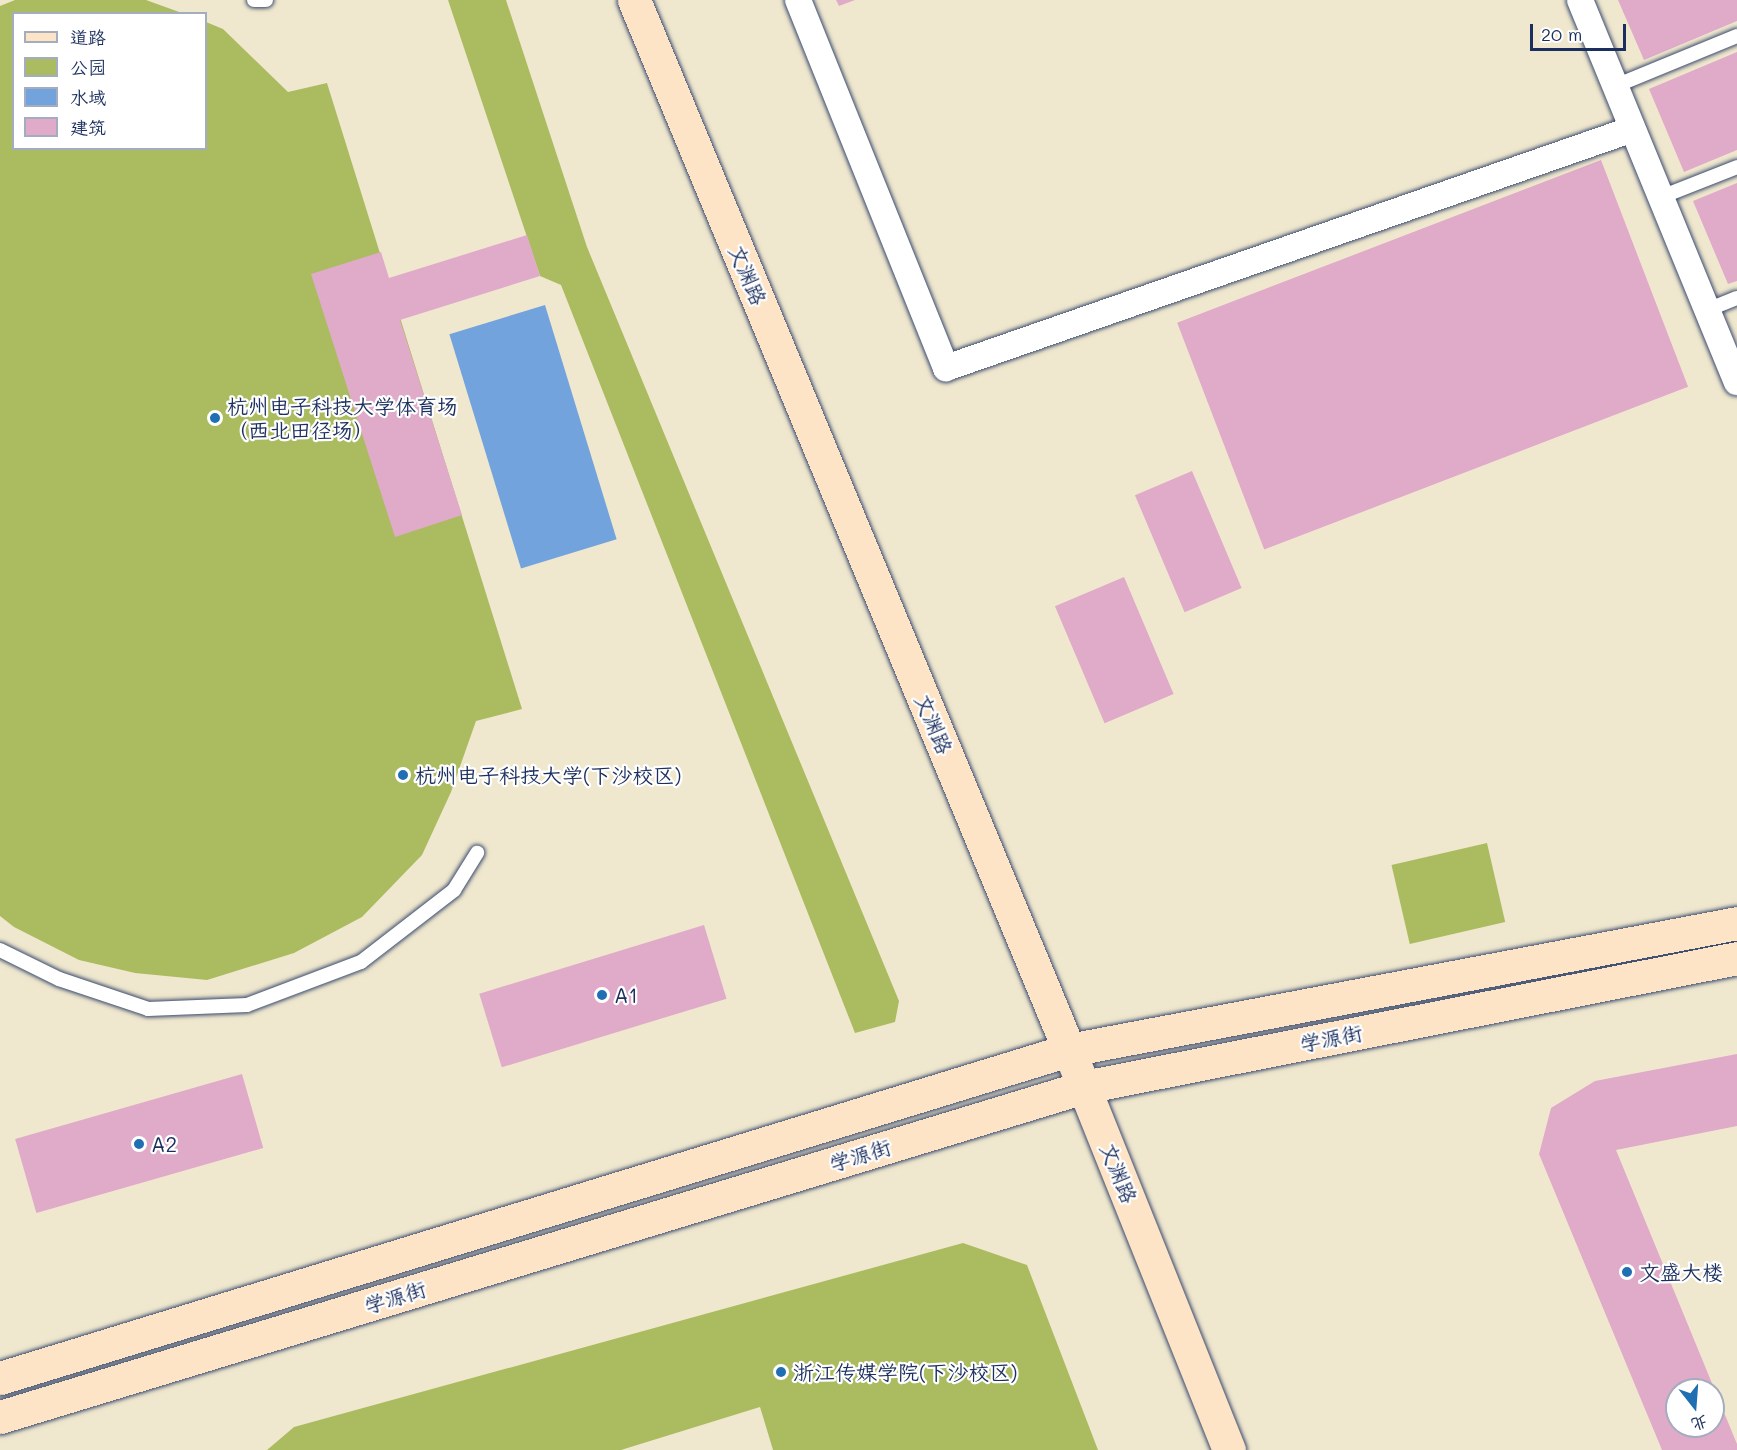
<!DOCTYPE html>
<meta charset="utf-8">
<style>
body{margin:0}
#map{position:relative;width:1737px;height:1450px;overflow:hidden;background:#f0e8ce;font-family:Mali,"LXGW WenKai TC",sans-serif}
div>[style]{position:absolute}
.green>*{inset:0;background:#abbc60;transform-origin:0 0}
.water>*{inset:0;background:#73a3dd;transform-origin:0 0}
.building>*{inset:0;background:#e0aac9;transform-origin:0 0}
.roads{filter:drop-shadow(0 0 2px #3b4b6f) drop-shadow(0 0 2px #3b4b6f)}
.service>*{height:14px;margin:-7px;padding:0 7px;transform-origin:7px;border-radius:7px;background:#fff}
.minor>*{height:26px;margin:-13px;padding:0 13px;transform-origin:13px;border-radius:13px;background:#fff}
.secondary>*{height:33px;margin:-16.5px;padding:0 16.5px;transform-origin:16.5px;border-radius:16.5px;background:#fee4c6}
.dots>*{width:16px;height:16px;translate:-50% -50%;box-sizing:border-box;border:3px solid #fff;border-radius:50%}
span{translate:-50% -50%;white-space:nowrap;text-align:center;line-height:1.15;-webkit-text-stroke:4.5px #fff;paint-order:stroke}
.street-label{font-size:21px;color:#1b2f5e}
.poi-label{font-size:21px;color:#1b2f5e}
.left{translate:0 -50%;text-align:left}
.legend{position:absolute;left:12px;top:12px;width:195px;height:138px;box-sizing:border-box;background:#fff;border:2px solid #a4acbf;margin:0;padding:8px 10px;list-style:none;font-size:18px;color:#1b2f5e}
.legend li{display:flex;align-items:center;gap:12px;height:30px}
.legend b{width:30px;border:2px solid #a4acbf}
.north{position:absolute;left:1665px;top:1378px;width:60px;height:60px;box-sizing:border-box;background:#fff;border:2px solid #a4acbf;border-radius:50%;rotate:163deg;font-size:16px;font-weight:700;line-height:24px;text-align:center;color:#1b2f5e}
.north::after{content:'';display:block;margin:auto;width:21px;height:27px;background:#1f6fb2;clip-path:polygon(50% 0,100% 100%,50% 72%,0 100%)}
.scale{position:absolute;left:1530px;top:24px;width:96px;height:27px;box-sizing:border-box;border:3px solid #1b2f5e;border-top:0;padding-left:8px;font-size:18px;line-height:21px;white-space:nowrap;color:#1b2f5e;-webkit-text-stroke:4px #fff;paint-order:stroke}
</style>
<div id="map">
<div class="green">
<div style="clip-path:polygon(15px 0,146px 0,182px 13px,14px 14px,14px 148px,206px 148px,206px 22px,223px 29px,288px 92px,327px 83px,522px 709px,476px 721px,451px 792px,422px 855px,362px 917px,294px 953px,207px 980px,135px 973px,79px 960px,14px 927px,0 916px,0 6px)"></div>
<div style="clip-path:polygon(448px 0,506px 0,587px 247px,899px 1001px,895px 1022px,855px 1033px,561px 285px,540px 276px)"></div>
<div style="left:1487px;top:843px;width:81px;height:98px;rotate:77deg"></div>
<div style="clip-path:polygon(963px 1243px,1027px 1265px,1098px 1450px,773px 1450px,760px 1407px,621px 1450px,267px 1450px,294px 1427px)"></div>
</div>
<div class="water">
<div style="left:545px;top:305px;width:245px;height:100px;rotate:73deg"></div>
</div>
<div class="building">
<div style="clip-path:polygon(836px 0,855px 0,839px 6px)"></div>
<div style="clip-path:polygon(1618px 0,1737px 0,1737px 21px,1644px 60px)"></div>
<div style="clip-path:polygon(1737px 52px,1737px 150px,1684px 172px,1649px 89px)"></div>
<div style="left:1601px;top:160px;width:243px;height:454px;rotate:69deg"></div>
<div style="clip-path:polygon(1737px 183px,1737px 281px,1728px 284px,1693px 201px)"></div>
<div style="clip-path:polygon(527px 235px,540px 276px,400px 320px,462px 515px,395px 537px,311px 274px,381px 252px,389px 278px)"></div>
<div style="left:1192px;top:471px;width:127px;height:62px;rotate:67deg"></div>
<div style="left:1124px;top:577px;width:127px;height:75px;rotate:67deg"></div>
<div style="left:704px;top:925px;width:77px;height:235px;rotate:73deg"></div>
<div style="clip-path:polygon(evenodd,1737px 1054px,1737px 1126px,1616px 1150px,1737px 1444px,1737px 1450px,1662px 1450px,1539px 1154px,1551px 1108px,1595px 1081px,1737px 1054px,1677px 1390px,1713px 1390px,1713px 1426px,1677px 1426px,1677px 1390px)"></div>
<div style="left:242px;top:1074px;width:77px;height:236px;rotate:74deg"></div>
</div>
<div class="roads">
<div class="service">
<div style="left:254px;top:0;width:12px"></div>
<div style="left:1615px;top:86px;width:132px;rotate:-22.3deg"></div>
<div style="left:1661px;top:197px;width:82px;rotate:-21.5deg"></div>
<div style="left:1707px;top:310px;width:32px;rotate:-22deg"></div>
<div style="left:0;top:950px;width:66px;rotate:26.2deg"></div>
<div style="left:59px;top:979px;width:94px;rotate:18.6deg"></div>
<div style="left:148px;top:1009px;width:99px;rotate:-2.3deg"></div>
<div style="left:247px;top:1005px;width:122px;rotate:-20.7deg"></div>
<div style="left:361px;top:962px;width:118px;rotate:-37.7deg"></div>
<div style="left:454px;top:890px;width:44px;rotate:-58.1deg"></div>
</div>
<div class="minor">
<div style="left:798px;top:0;width:397px;rotate:68.1deg"></div>
<div style="left:946px;top:368px;width:727px;rotate:-19.18deg"></div>
<div style="left:1580px;top:0;width:413px;rotate:67.7deg"></div>
</div>
<div class="secondary">
<div style="left:634px;top:0;width:1137px;rotate:67.5deg"></div>
<div style="left:1069px;top:1050px;width:431px;rotate:68.2deg"></div>
<div style="left:0;top:1378px;width:1118px;rotate:-17.06deg"></div>
<div style="left:1069px;top:1050px;width:680px;rotate:-10.76deg"></div>
<div style="left:0;top:1417px;width:1133px;rotate:-16.93deg"></div>
<div style="left:1084px;top:1087px;width:666px;rotate:-11.17deg"></div>
</div>
</div>
<div class="dots">
<div style="left:215px;top:418px;background:#1f6fb2"></div>
<div style="left:403px;top:775px;background:#1f6fb2"></div>
<div style="left:602px;top:995px;background:#1f6fb2"></div>
<div style="left:139px;top:1144px;background:#1f6fb2"></div>
<div style="left:1627px;top:1272px;background:#1f6fb2"></div>
<div style="left:781px;top:1372px;background:#1f6fb2"></div>
</div>
<div class="street-label">
<span style="left:748px;top:275px;rotate:67deg">文渊路</span>
<span style="left:934px;top:724px;rotate:67deg">文渊路</span>
<span style="left:1331px;top:1038px;rotate:-11deg">学源街</span>
<span style="left:860px;top:1155px;rotate:-17deg">学源街</span>
<span style="left:1119px;top:1173px;rotate:68deg">文渊路</span>
<span style="left:395px;top:1297px;rotate:-17deg">学源街</span>
</div>
<div class="poi-label">
<span class="left" style="left:227px;top:418px">杭州电子科技大学体育场<br>（西北田径场）</span>
<span class="left" style="left:415px;top:775px">杭州电子科技大学(下沙校区)</span>
<span class="left" style="left:614px;top:995px">A1</span>
<span class="left" style="left:151px;top:1144px">A2</span>
<span class="left" style="left:1639px;top:1272px">文盛大楼</span>
<span class="left" style="left:793px;top:1372px">浙江传媒学院(下沙校区)</span>
</div>
<ul class="legend">
<li><b style="height:8px;background:#fee4c6"></b>道路</li>
<li><b style="height:16px;background:#abbc60"></b>公园</li>
<li><b style="height:16px;background:#73a3dd"></b>水域</li>
<li><b style="height:16px;background:#e0aac9"></b>建筑</li>
</ul>
<div class="north">北</div>
<div class="scale">20 m</div>
</div>
